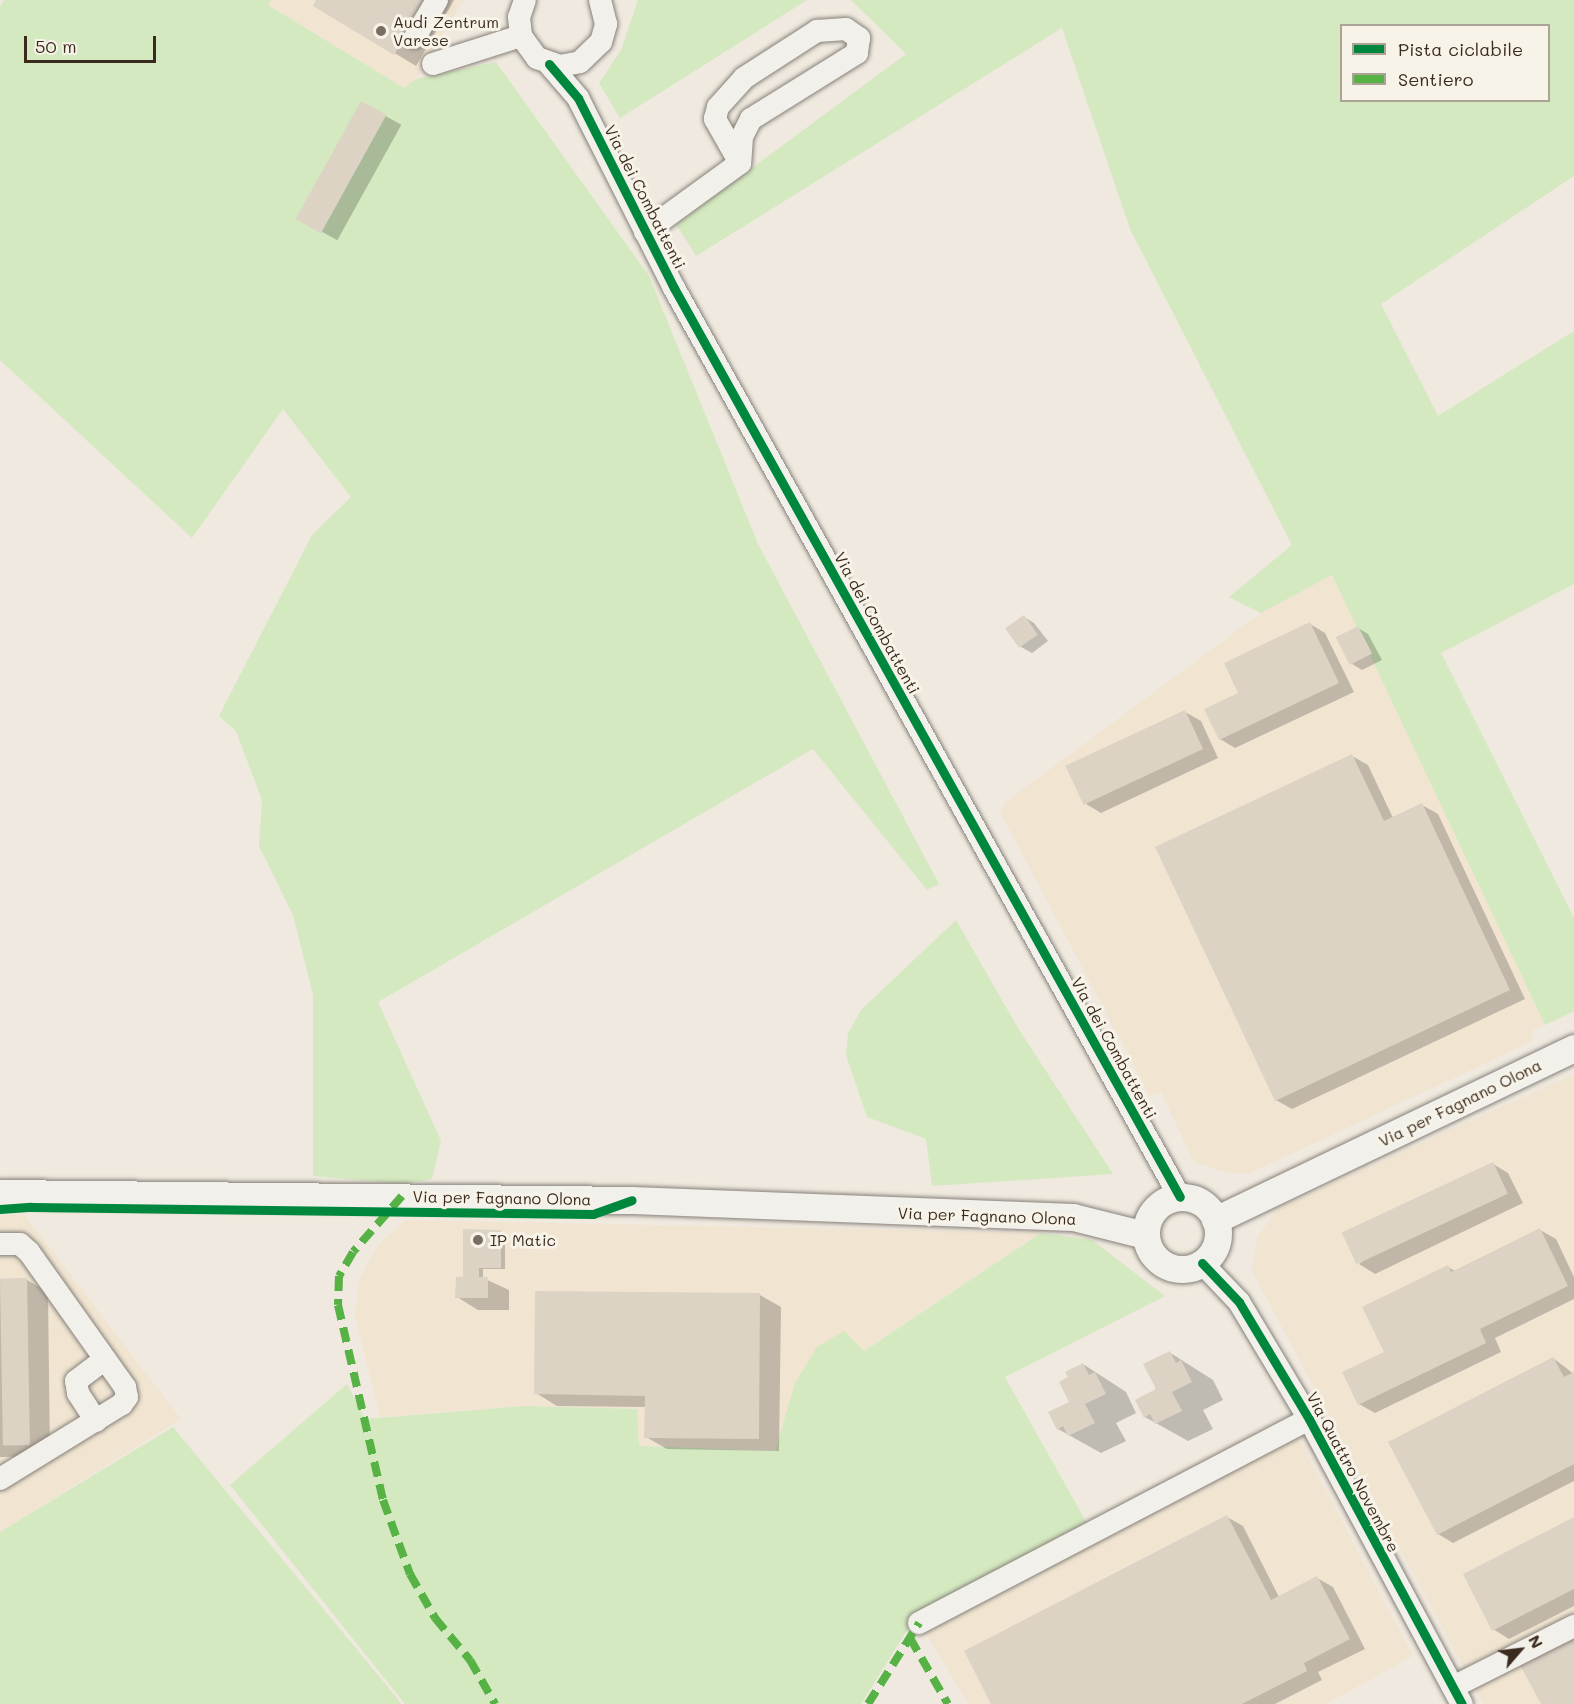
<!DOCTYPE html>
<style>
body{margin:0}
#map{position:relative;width:1574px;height:1704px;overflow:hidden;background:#efe9df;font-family:Mali,sans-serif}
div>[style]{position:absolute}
.built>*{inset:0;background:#f1e5d2}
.green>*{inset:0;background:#d4e9c0}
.shadow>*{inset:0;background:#0003;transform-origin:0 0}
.building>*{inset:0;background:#dcd3c5;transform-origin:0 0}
.roads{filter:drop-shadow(0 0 2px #87817a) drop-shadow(0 0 2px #87817a)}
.minor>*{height:22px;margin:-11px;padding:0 11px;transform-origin:11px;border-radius:11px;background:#f2f0eb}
.major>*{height:27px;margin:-13.5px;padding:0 13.5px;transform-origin:13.5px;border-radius:13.5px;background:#f2f0eb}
.major>.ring{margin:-13.5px;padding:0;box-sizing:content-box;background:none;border:27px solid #f2f0eb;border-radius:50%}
.quiet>*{height:8px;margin-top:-4px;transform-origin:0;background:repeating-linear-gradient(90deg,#57b245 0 15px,transparent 0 23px)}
.cycleway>*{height:9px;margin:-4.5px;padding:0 4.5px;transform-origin:4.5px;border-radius:4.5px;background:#00873e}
.dots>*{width:16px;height:16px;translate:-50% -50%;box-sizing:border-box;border:3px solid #f7f3e8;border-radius:50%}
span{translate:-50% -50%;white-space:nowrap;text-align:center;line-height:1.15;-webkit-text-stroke:6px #f7f3e8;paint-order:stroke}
.poi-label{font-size:16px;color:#3b2a1e}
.left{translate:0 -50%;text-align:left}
.street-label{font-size:16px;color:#3b2a1e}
.legend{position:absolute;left:1340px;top:24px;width:210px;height:78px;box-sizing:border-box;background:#f7f3e8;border:2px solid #aca397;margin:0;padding:8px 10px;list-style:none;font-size:18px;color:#3b2a1e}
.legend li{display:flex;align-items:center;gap:12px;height:30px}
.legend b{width:30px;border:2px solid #aca397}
.north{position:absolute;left:1490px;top:1620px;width:60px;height:60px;-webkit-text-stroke:4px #f7f3e8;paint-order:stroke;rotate:62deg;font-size:16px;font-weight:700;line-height:24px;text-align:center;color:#3b2a1e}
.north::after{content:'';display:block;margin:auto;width:21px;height:27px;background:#3b2a1e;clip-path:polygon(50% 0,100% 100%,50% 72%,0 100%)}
.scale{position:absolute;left:24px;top:36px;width:132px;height:27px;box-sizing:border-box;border:3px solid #3b2a1e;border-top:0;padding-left:8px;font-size:18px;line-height:21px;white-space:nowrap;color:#3b2a1e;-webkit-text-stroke:4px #f7f3e8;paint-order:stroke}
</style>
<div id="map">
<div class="built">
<div style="clip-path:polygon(271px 0,464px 0,416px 79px,404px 88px,268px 5px)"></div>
<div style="clip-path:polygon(1332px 574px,1545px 1025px,1532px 1031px,1533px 1041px,1250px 1173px,1227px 1173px,1194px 1162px,1161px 1092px,1150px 1096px,1000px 812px,1007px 801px,1261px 613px)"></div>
<div style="clip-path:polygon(1574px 1074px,1574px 1704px,1483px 1704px,1252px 1271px,1257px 1238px,1278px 1208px)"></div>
<div style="clip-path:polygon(24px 1214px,181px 1419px,0 1532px,0 1215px)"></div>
<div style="clip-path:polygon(406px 1220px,1041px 1233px,863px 1351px,795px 1383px,775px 1451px,639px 1446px,637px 1409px,524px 1406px,380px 1417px,355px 1317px,359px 1279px,379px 1244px)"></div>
<div style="clip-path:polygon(1295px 1432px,1413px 1656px,1326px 1704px,968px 1704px,926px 1633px)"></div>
</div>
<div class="green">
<div style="clip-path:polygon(4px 0,271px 0,268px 5px,404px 88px,416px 79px,496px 62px,649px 276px,758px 544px,939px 884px,927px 890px,813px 749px,378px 1002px,441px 1141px,432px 1179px,404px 1184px,313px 1176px,313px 995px,293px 915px,259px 846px,262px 800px,236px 731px,219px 716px,312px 535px,351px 497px,283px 409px,192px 538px,0 360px,0 7px)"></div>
<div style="clip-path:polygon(638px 0,807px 0,620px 118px,599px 83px,621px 50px)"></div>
<div style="clip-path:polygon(evenodd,851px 0,1574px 0,1574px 176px,1381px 304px,1438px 416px,1574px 331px,1574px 584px,1441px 653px,1574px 918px,1574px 1011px,1545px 1025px,1332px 575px,1261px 613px,1229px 597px,1292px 545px,1130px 229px,1062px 28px,696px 256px,676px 224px,906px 54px,851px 0,1342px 26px,1548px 26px,1548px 100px,1342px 100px,1342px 26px)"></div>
<div style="clip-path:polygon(956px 920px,1018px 1028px,1113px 1174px,932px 1186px,926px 1139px,867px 1117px,846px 1055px,848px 1034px,861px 1010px)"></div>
<div style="clip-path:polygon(1041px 1233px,1092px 1240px,1165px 1296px,1005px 1377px,1089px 1527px,914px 1619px,861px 1704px,405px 1704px,230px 1485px,347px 1384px,365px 1419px,524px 1406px,637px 1409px,639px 1446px,775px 1451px,795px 1383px,817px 1347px,844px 1331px,864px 1351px)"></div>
<div style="clip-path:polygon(173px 1427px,397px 1698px,401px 1704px,0 1704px,0 1532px)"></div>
</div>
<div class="shadow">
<div style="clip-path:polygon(318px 0,454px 0,416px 66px,315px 5px)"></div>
<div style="left:362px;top:103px;width:45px;height:132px;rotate:29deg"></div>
<div style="clip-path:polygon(1024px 617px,1034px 623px,1048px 641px,1032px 653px,1021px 647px)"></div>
<div style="clip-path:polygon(1310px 624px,1325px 633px,1354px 692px,1235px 748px,1220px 739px,1240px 694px)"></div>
<div style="clip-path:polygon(1358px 628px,1368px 634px,1382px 660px,1362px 670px,1352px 664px)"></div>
<div style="clip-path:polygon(1185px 712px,1201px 721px,1218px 758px,1101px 813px,1086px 804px)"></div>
<div style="clip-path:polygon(1352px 756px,1368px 765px,1393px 818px,1422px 805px,1438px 814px,1525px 999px,1292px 1109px,1276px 1100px)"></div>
<div style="clip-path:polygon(1493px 1164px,1508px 1173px,1523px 1203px,1375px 1274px,1359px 1264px)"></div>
<div style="clip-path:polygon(1540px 1230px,1556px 1239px,1574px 1277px,1574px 1299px,1495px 1338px,1501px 1352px,1375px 1413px,1359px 1404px,1386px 1353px,1448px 1267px,1455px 1271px)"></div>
<div style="clip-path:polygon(500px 1231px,505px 1234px,505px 1269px,483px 1269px,483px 1278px,509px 1290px,509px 1310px,478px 1310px,457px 1297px)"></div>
<div style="clip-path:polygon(0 1280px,27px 1280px,48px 1292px,50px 1456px,0 1457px)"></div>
<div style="clip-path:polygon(760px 1295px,781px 1307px,779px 1451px,667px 1449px,646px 1437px,646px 1407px,557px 1406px,536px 1393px)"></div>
<div style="clip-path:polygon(1169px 1352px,1213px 1380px,1223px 1400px,1203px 1410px,1213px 1429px,1188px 1441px,1145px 1417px)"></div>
<div style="clip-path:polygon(1553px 1358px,1574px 1374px,1574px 1481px,1453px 1543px,1438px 1534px)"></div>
<div style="clip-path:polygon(1083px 1364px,1126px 1392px,1136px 1413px,1116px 1423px,1126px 1441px,1101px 1453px,1058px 1429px,1071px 1402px,1070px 1378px)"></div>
<div style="clip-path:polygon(1227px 1517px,1243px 1526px,1279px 1597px,1317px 1578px,1333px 1587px,1365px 1649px,1318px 1672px,1322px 1680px,1275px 1704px,993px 1704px)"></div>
<div style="clip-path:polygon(1574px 1519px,1574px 1606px,1509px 1639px,1493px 1629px)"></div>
</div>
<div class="building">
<div style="clip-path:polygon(316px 0,426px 0,394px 55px,313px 6px)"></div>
<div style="left:361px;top:101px;width:29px;height:135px;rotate:29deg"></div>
<div style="left:1024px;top:615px;width:24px;height:23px;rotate:55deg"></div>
<div style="clip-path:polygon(1310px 622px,1339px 683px,1219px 740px,1204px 709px,1238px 693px,1224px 663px)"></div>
<div style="left:1358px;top:626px;width:31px;height:25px;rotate:63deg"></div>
<div style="left:1185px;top:710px;width:43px;height:132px;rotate:65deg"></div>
<div style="clip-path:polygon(1352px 754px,1384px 821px,1422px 803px,1510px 990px,1275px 1101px,1155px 847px)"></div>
<div style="left:1493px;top:1162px;width:35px;height:167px;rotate:65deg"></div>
<div style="clip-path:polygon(1540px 1228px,1568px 1286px,1480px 1329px,1486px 1343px,1358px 1405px,1342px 1372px,1384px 1352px,1362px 1307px,1448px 1265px,1451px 1272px)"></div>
<div style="clip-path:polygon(463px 1229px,501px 1230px,501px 1268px,479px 1268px,479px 1277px,488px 1277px,488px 1298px,455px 1298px,456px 1277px,463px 1277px)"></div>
<div style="left:27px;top:1278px;width:167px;height:27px;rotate:89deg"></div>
<div style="clip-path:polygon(535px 1291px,760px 1293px,759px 1439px,644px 1438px,645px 1396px,534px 1394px)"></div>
<div style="clip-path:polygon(1170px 1351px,1176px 1363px,1181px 1360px,1192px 1382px,1172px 1392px,1182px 1411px,1155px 1424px,1150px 1414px,1144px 1418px,1135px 1400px,1156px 1389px,1143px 1364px)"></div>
<div style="clip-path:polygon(1553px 1357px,1564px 1377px,1574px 1372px,1574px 1464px,1437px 1535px,1388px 1442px)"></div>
<div style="clip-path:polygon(1083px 1363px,1089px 1375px,1095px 1372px,1106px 1394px,1085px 1404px,1095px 1423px,1068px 1436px,1063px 1426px,1057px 1430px,1048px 1412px,1069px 1402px,1059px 1382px,1068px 1377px,1065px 1372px)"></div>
<div style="clip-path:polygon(1227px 1515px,1271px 1600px,1317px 1576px,1350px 1639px,1304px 1663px,1307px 1671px,1242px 1704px,991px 1704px,964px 1651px)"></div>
<div style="clip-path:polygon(1574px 1517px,1574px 1589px,1492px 1631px,1463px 1574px)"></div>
<div style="clip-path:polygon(1574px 1629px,1574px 1704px,1541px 1704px,1517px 1659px)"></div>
</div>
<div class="roads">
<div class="minor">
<div style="left:525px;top:0;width:18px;rotate:109deg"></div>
<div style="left:519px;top:17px;width:19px;rotate:84deg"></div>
<div style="left:521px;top:36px;width:27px;rotate:54deg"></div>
<div style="left:537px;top:58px;width:24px;rotate:19deg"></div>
<div style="left:560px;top:66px;width:20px;rotate:-11deg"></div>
<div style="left:580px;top:62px;width:29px;rotate:-44deg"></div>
<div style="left:601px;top:42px;width:19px;rotate:-74deg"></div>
<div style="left:606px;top:24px;width:25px;rotate:-104deg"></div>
<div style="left:846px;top:29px;width:16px;rotate:35deg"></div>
<div style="left:859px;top:38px;width:15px;rotate:98deg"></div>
<div style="left:857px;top:53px;width:125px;rotate:148.1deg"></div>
<div style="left:751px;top:119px;width:20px;rotate:117deg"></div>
<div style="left:742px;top:137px;width:26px;rotate:94deg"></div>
<div style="left:740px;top:163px;width:51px;rotate:-119.6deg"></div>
<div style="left:715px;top:119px;width:12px;rotate:-76deg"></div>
<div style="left:718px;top:107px;width:39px;rotate:-48deg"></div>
<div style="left:744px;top:78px;width:87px;rotate:-32.8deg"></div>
<div style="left:817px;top:31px;width:29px;rotate:-4deg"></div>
<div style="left:415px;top:37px;width:43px;rotate:-59.3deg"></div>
<div style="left:433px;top:64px;width:92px;rotate:-17.7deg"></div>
<div style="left:549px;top:64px;width:45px;rotate:49.5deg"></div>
<div style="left:578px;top:98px;width:213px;rotate:63.2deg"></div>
<div style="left:674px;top:288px;width:1040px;rotate:60.9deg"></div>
<div style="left:645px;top:232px;width:117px;rotate:-36deg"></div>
<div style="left:0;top:1244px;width:20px"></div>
<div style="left:20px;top:1244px;width:12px;rotate:42deg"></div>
<div style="left:29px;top:1252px;width:166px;rotate:54.6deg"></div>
<div style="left:125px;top:1387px;width:10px;rotate:79deg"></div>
<div style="left:127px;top:1397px;width:9px;rotate:126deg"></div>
<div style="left:122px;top:1404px;width:143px;rotate:148.4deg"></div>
<div style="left:1202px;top:1263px;width:54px;rotate:46.5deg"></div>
<div style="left:1239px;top:1302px;width:136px;rotate:59.1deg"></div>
<div style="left:1309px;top:1419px;width:323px;rotate:61.8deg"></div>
<div style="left:96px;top:1421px;width:33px;rotate:-123deg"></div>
<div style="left:78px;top:1393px;width:12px;rotate:-99deg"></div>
<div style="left:76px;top:1381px;width:36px;rotate:-37deg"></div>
<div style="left:919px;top:1623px;width:440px;rotate:-27.6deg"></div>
<div style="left:1453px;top:1687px;width:136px;rotate:-26.8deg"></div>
</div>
<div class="major">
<div style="left:0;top:1193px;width:632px;rotate:0.63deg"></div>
<div style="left:632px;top:1200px;width:441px;rotate:2.2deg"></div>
<div style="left:1073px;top:1217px;width:74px;rotate:14deg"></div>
<div class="ring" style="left:1146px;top:1197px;width:45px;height:45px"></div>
<div style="left:1215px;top:1220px;width:398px;rotate:-25.6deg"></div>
</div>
</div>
<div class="quiet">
<div style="left:402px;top:1196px;width:74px;rotate:131.2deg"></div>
<div style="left:353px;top:1252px;width:28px;rotate:120deg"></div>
<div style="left:339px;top:1276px;width:29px;rotate:92deg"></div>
<div style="left:338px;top:1305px;width:200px;rotate:77deg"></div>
<div style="left:383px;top:1500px;width:79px;rotate:70deg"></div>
<div style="left:410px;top:1574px;width:51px;rotate:60.4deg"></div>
<div style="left:435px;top:1618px;width:55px;rotate:50.2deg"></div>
<div style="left:470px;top:1660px;width:51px;rotate:60.4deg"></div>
<div style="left:910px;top:1638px;width:76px;rotate:60.1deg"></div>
<div style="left:868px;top:1704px;width:96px;rotate:-57.8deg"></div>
</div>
<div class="cycleway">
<div style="left:549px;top:64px;width:45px;rotate:49.5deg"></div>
<div style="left:578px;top:98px;width:213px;rotate:63.2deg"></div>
<div style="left:674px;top:288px;width:1040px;rotate:60.9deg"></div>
<div style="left:0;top:1209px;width:31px;rotate:-4deg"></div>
<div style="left:31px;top:1207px;width:562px;rotate:0.71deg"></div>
<div style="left:593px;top:1214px;width:41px;rotate:-19.7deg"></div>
<div style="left:1202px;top:1263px;width:54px;rotate:46.5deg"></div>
<div style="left:1239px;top:1302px;width:136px;rotate:59.1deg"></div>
<div style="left:1309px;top:1419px;width:323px;rotate:61.8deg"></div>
</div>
<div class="dots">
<div style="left:381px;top:31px;background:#7a6d62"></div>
<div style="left:478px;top:1240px;background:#7a6d62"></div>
</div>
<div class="poi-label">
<span class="left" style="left:393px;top:31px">Audi Zentrum<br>Varese</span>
<span class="left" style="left:490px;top:1240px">IP Matic</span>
</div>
<div class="street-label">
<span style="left:645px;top:197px;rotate:63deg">Via dei Combattenti</span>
<span style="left:877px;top:623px;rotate:61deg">Via dei Combattenti</span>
<span style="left:1114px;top:1048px;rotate:61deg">Via dei Combattenti</span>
<span style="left:1460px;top:1103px;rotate:-26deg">Via per Fagnano Olona</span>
<span style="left:502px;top:1198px;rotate:1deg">Via per Fagnano Olona</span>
<span style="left:987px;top:1216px;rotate:2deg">Via per Fagnano Olona</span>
<span style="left:1353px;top:1472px;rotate:62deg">Via Quattro Novembre</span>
</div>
<ul class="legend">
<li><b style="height:8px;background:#00873e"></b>Pista ciclabile</li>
<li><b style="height:8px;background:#57b245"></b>Sentiero</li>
</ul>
<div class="north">N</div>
<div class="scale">50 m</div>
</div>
